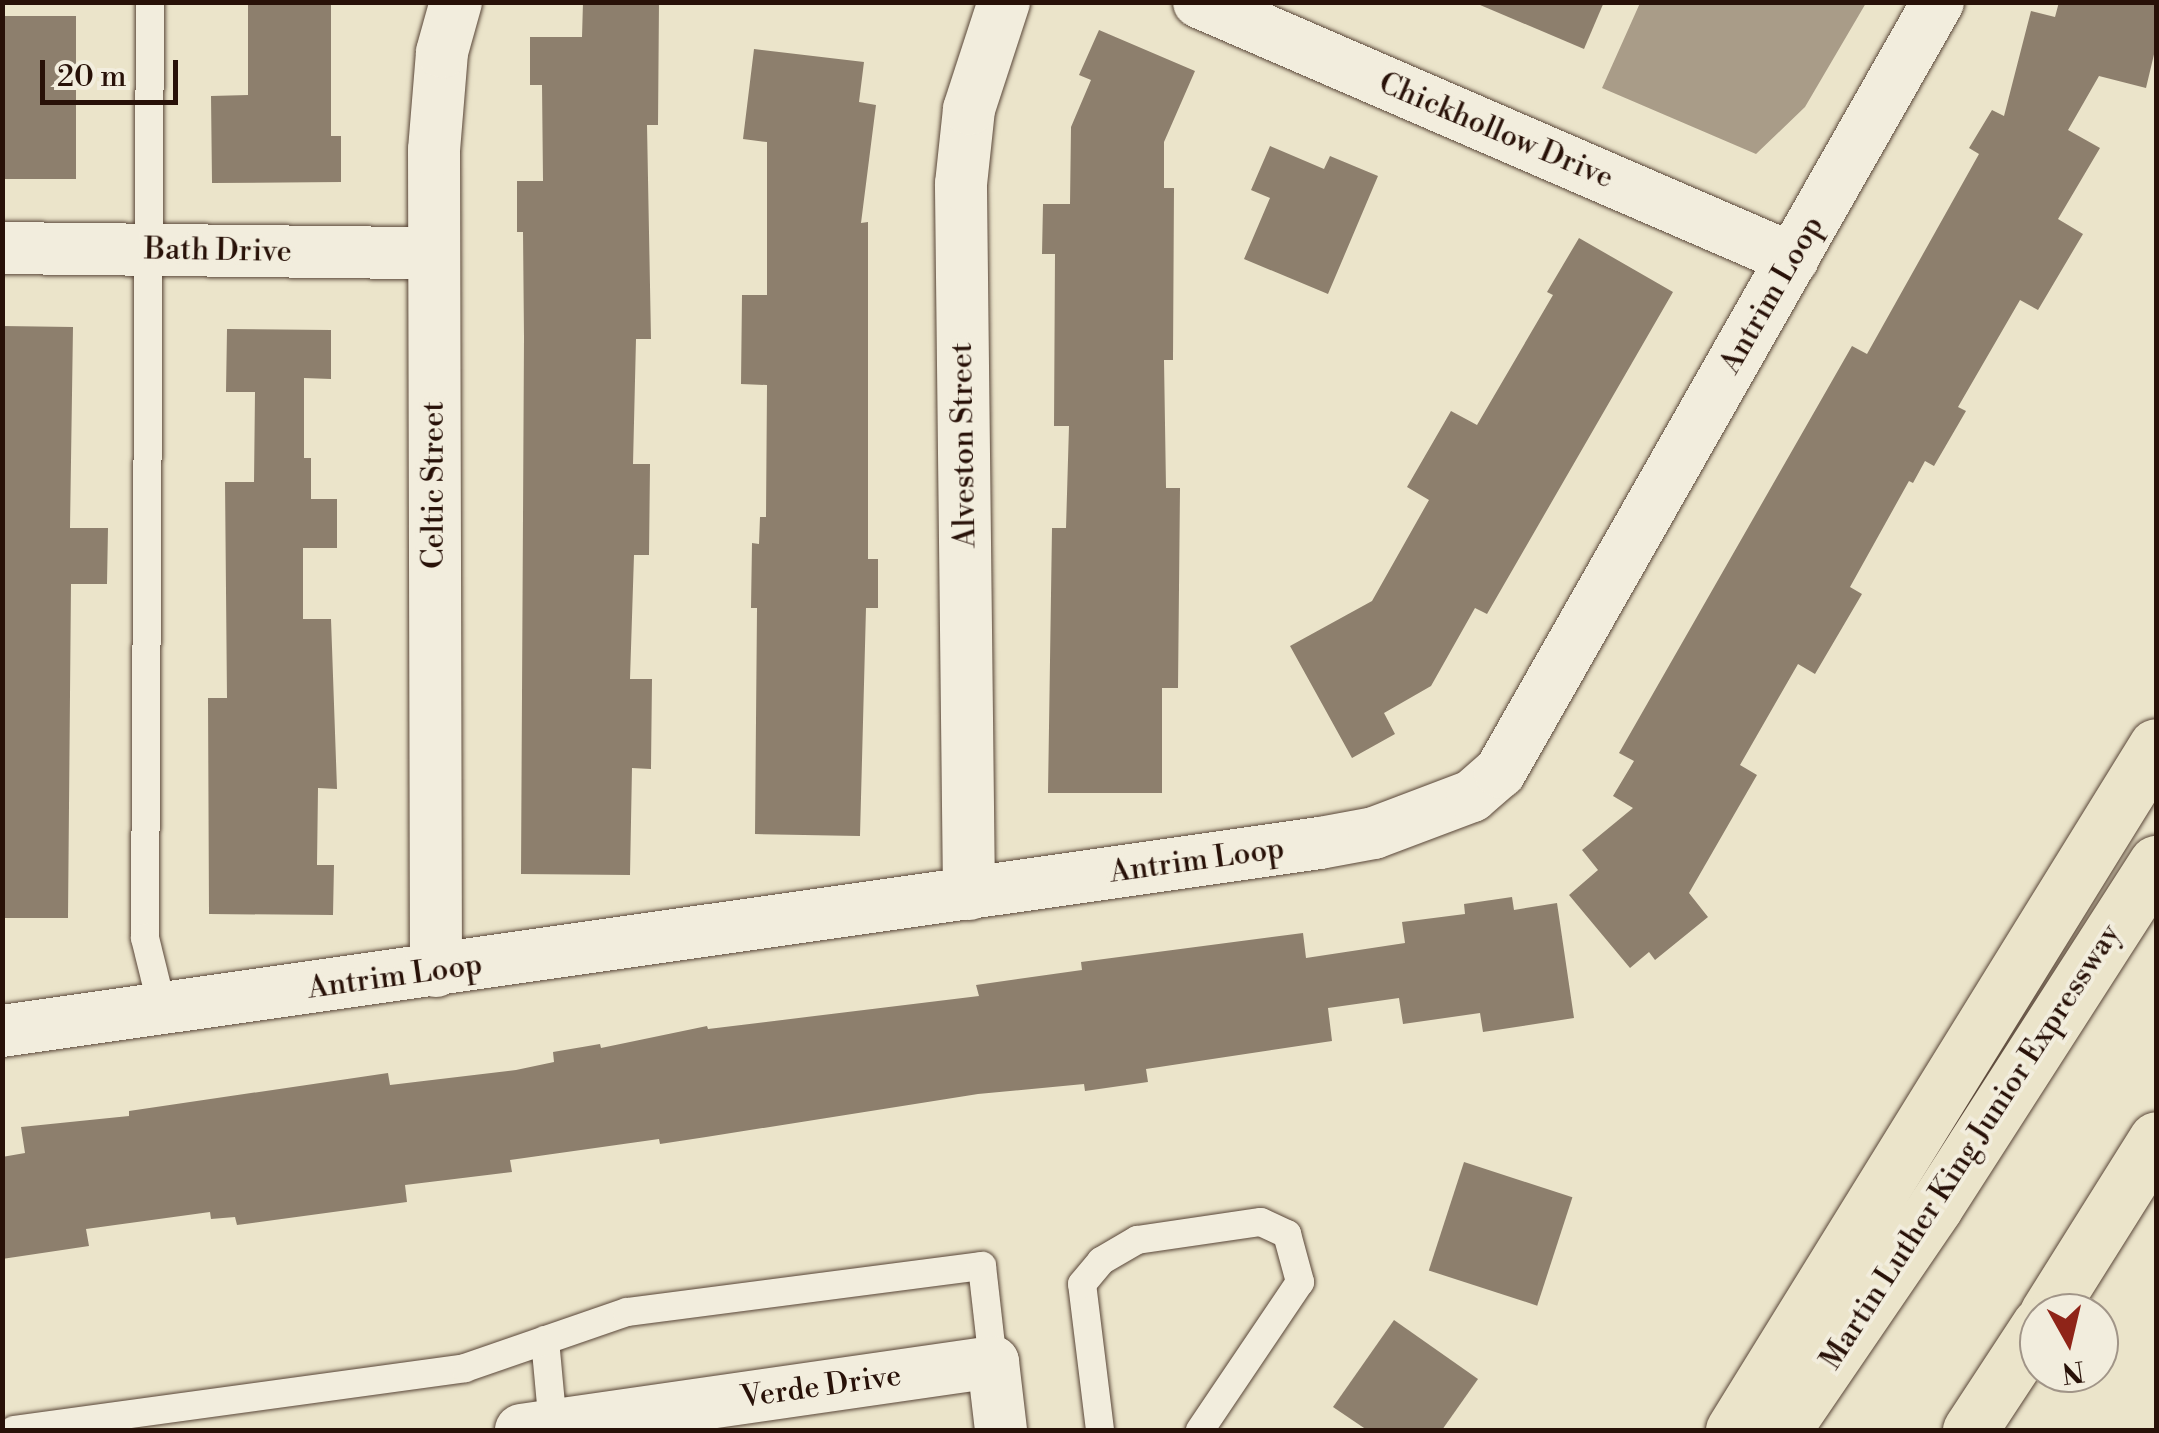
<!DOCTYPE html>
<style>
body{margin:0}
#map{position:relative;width:2159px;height:1433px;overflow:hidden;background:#ebe4ca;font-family:"Libre Bodoni",serif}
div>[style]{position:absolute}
.water>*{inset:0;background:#a99c88}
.building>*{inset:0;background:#8d7f6d;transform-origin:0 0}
.roads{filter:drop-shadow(0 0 2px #594638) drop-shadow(0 0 2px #594638)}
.service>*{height:28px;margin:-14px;padding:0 14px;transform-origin:14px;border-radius:14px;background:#f2eddd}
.minor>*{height:52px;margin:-26px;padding:0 26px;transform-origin:26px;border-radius:26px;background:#f2eddd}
.motorway>*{height:55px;margin:-27.5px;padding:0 27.5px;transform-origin:27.5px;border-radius:27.5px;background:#ebe4ca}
span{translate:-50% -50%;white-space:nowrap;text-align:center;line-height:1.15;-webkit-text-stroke:8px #f2eddd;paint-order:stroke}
.street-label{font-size:30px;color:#281108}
.frame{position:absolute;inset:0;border:5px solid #281108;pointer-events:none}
.north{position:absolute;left:2019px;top:1293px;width:100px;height:100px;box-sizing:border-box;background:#f2eddd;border:2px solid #a19588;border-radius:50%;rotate:172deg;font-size:28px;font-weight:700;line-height:40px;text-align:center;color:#281108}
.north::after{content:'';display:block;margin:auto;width:35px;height:45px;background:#8f2418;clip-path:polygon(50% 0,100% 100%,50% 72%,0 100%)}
.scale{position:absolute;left:40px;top:60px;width:138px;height:45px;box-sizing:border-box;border:5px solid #281108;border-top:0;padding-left:12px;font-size:30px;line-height:35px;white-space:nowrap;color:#281108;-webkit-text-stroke:8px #f2eddd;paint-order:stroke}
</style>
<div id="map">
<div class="water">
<div style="clip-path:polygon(1640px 3px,1640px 2px,1866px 3px,1805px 107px,1756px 154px,1602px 88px)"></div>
</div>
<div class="building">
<div style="clip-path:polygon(248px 2px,331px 2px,331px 136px,341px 136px,341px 182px,212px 183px,211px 96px,248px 95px)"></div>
<div style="clip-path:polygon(583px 2px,659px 2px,658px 125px,647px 125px,651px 339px,636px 339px,633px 464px,650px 464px,649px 555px,634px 555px,630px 679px,652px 679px,651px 769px,632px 768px,630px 875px,521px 874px,524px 337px,523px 232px,517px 232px,517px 181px,543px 181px,542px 85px,530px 85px,530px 37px,582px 37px)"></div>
<div style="clip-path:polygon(1473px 2px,1604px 2px,1584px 49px)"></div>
<div style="clip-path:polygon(2059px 2px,2156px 2px,2156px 46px,2146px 88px,2099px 76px,2068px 130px,2100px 148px,2058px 219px,2083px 234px,2038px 310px,2020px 300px,1958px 407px,1966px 411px,1934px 466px,1925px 461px,1913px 483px,1909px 481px,1850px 587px,1862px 594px,1815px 674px,1798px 664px,1740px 765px,1757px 775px,1689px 893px,1708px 917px,1655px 960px,1649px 952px,1630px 968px,1569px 895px,1598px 870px,1582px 850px,1633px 808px,1613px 796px,1634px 761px,1619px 753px,1852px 346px,1867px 354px,1979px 154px,1969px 148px,1992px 110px,2004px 116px,2031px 11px,2055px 17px)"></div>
<div style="left:2px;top:16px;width:74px;height:163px"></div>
<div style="clip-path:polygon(1099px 30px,1195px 71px,1164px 142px,1164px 188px,1174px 188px,1173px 360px,1164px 360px,1166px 488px,1180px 488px,1178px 688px,1162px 688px,1162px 793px,1048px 793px,1052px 528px,1066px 528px,1069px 426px,1054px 426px,1055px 254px,1042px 254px,1043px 204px,1070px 204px,1071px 127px,1091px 80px,1079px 75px)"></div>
<div style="clip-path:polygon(754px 49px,864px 62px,859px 102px,876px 105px,861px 223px,868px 222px,868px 559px,878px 559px,878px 608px,866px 608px,860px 836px,755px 834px,757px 608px,751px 608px,752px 543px,759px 544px,760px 517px,766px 517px,767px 385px,741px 384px,742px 295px,767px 295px,767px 142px,743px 139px)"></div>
<div style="clip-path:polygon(1270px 146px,1324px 169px,1330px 156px,1378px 176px,1328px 294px,1244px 259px,1270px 198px,1251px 190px)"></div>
<div style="clip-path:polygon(1579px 238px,1673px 292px,1487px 614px,1475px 608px,1431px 686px,1384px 713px,1395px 734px,1352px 758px,1290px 646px,1372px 601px,1429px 500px,1407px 487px,1451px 411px,1477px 425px,1553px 295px,1547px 292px)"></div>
<div style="clip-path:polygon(2px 326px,73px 327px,70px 528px,108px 528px,107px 584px,71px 584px,68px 918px,2px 918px)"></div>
<div style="clip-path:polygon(227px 329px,331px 330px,331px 379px,304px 378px,304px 458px,311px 458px,311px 499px,337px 499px,337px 548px,303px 548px,303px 619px,331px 619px,337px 789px,318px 788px,317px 865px,334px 865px,333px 915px,209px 914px,208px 698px,227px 698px,225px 482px,254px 482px,255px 392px,226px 392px)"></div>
<div style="clip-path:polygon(1512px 897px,1514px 910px,1557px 903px,1574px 1018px,1483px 1032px,1480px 1013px,1403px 1024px,1399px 998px,1328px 1008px,1332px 1041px,1146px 1069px,1148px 1082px,1085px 1091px,1084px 1084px,978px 1094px,706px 1137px,660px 1144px,659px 1139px,510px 1160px,512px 1172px,405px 1185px,407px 1202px,237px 1225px,235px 1217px,211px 1219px,210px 1212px,86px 1229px,89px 1246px,2px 1259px,2px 1157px,25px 1153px,21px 1127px,129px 1116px,129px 1111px,388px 1073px,390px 1085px,516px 1070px,554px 1062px,553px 1052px,600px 1044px,601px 1048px,707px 1026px,708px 1029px,979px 996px,976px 985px,1082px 970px,1081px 962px,1303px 933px,1306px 958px,1405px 943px,1402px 922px,1465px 914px,1464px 904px)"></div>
<div style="left:1464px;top:1162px;width:114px;height:114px;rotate:18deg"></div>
<div style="clip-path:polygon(1394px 1320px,1478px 1379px,1442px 1430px,1367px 1430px,1333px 1407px)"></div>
</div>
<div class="roads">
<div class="service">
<div style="left:150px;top:2px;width:936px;rotate:90.31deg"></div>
<div style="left:145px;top:938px;width:75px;rotate:76.1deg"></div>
<div style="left:545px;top:1340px;width:86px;rotate:84.7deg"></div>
<div style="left:14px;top:1430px;width:455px;rotate:-7.8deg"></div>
<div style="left:465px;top:1368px;width:171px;rotate:-19.1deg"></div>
<div style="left:627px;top:1312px;width:358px;rotate:-7.4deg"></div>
<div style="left:982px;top:1266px;width:97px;rotate:83.5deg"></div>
<div style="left:1100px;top:1430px;width:147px;rotate:-97deg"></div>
<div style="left:1082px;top:1284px;width:30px;rotate:-50deg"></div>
<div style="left:1101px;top:1261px;width:42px;rotate:-30.3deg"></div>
<div style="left:1137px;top:1240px;width:125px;rotate:-8.3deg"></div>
<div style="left:1261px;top:1222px;width:29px;rotate:25deg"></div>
<div style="left:1287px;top:1234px;width:50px;rotate:74.8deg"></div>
<div style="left:1300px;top:1282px;width:179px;rotate:124deg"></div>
</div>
<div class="minor">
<div style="left:1199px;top:2px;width:647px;rotate:23.4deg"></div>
<div style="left:2px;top:248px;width:431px;rotate:0.7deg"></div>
<div style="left:969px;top:894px;width:710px;rotate:-90.65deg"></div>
<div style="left:961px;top:184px;width:75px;rotate:-83.9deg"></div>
<div style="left:969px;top:109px;width:113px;rotate:-71.9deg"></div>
<div style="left:436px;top:971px;width:821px;rotate:-90.14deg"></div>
<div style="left:434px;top:150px;width:98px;rotate:-85.3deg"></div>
<div style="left:442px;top:52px;width:52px;rotate:-74.4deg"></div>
<div style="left:2px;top:1031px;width:1331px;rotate:-8.12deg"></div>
<div style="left:1320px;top:843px;width:55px;rotate:-10.5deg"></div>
<div style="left:1374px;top:833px;width:105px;rotate:-20.7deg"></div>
<div style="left:1472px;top:796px;width:37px;rotate:-41deg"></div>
<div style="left:1500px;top:772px;width:886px;rotate:-60.37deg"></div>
<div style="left:521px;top:1430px;width:477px;rotate:-8.2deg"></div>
<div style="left:993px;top:1362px;width:68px;rotate:83.3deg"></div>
</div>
<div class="motorway">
<div style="left:2047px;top:1313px;width:205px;rotate:-57.9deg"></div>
<div style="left:1733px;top:1430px;width:804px;rotate:-58.27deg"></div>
<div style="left:1783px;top:1430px;width:270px;rotate:-55.7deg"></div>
<div style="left:1935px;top:1207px;width:409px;rotate:-57.3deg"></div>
<div style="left:1970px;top:1430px;width:126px;rotate:-56.7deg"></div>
</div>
</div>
<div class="street-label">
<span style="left:1496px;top:131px;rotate:23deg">Chickhollow Drive</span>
<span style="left:218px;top:251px;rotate:1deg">Bath Drive</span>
<span style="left:1772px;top:295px;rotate:-60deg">Antrim Loop</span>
<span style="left:964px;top:445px;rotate:-91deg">Alveston Street</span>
<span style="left:434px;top:485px;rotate:-90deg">Celtic Street</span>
<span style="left:1197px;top:861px;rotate:-8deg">Antrim Loop</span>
<span style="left:395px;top:977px;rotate:-8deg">Antrim Loop</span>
<span style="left:1971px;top:1147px;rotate:-57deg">Martin Luther King Junior Expressway</span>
<span style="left:821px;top:1387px;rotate:-8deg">Verde Drive</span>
</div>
<div class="frame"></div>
<div class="north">N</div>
<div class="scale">20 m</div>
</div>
